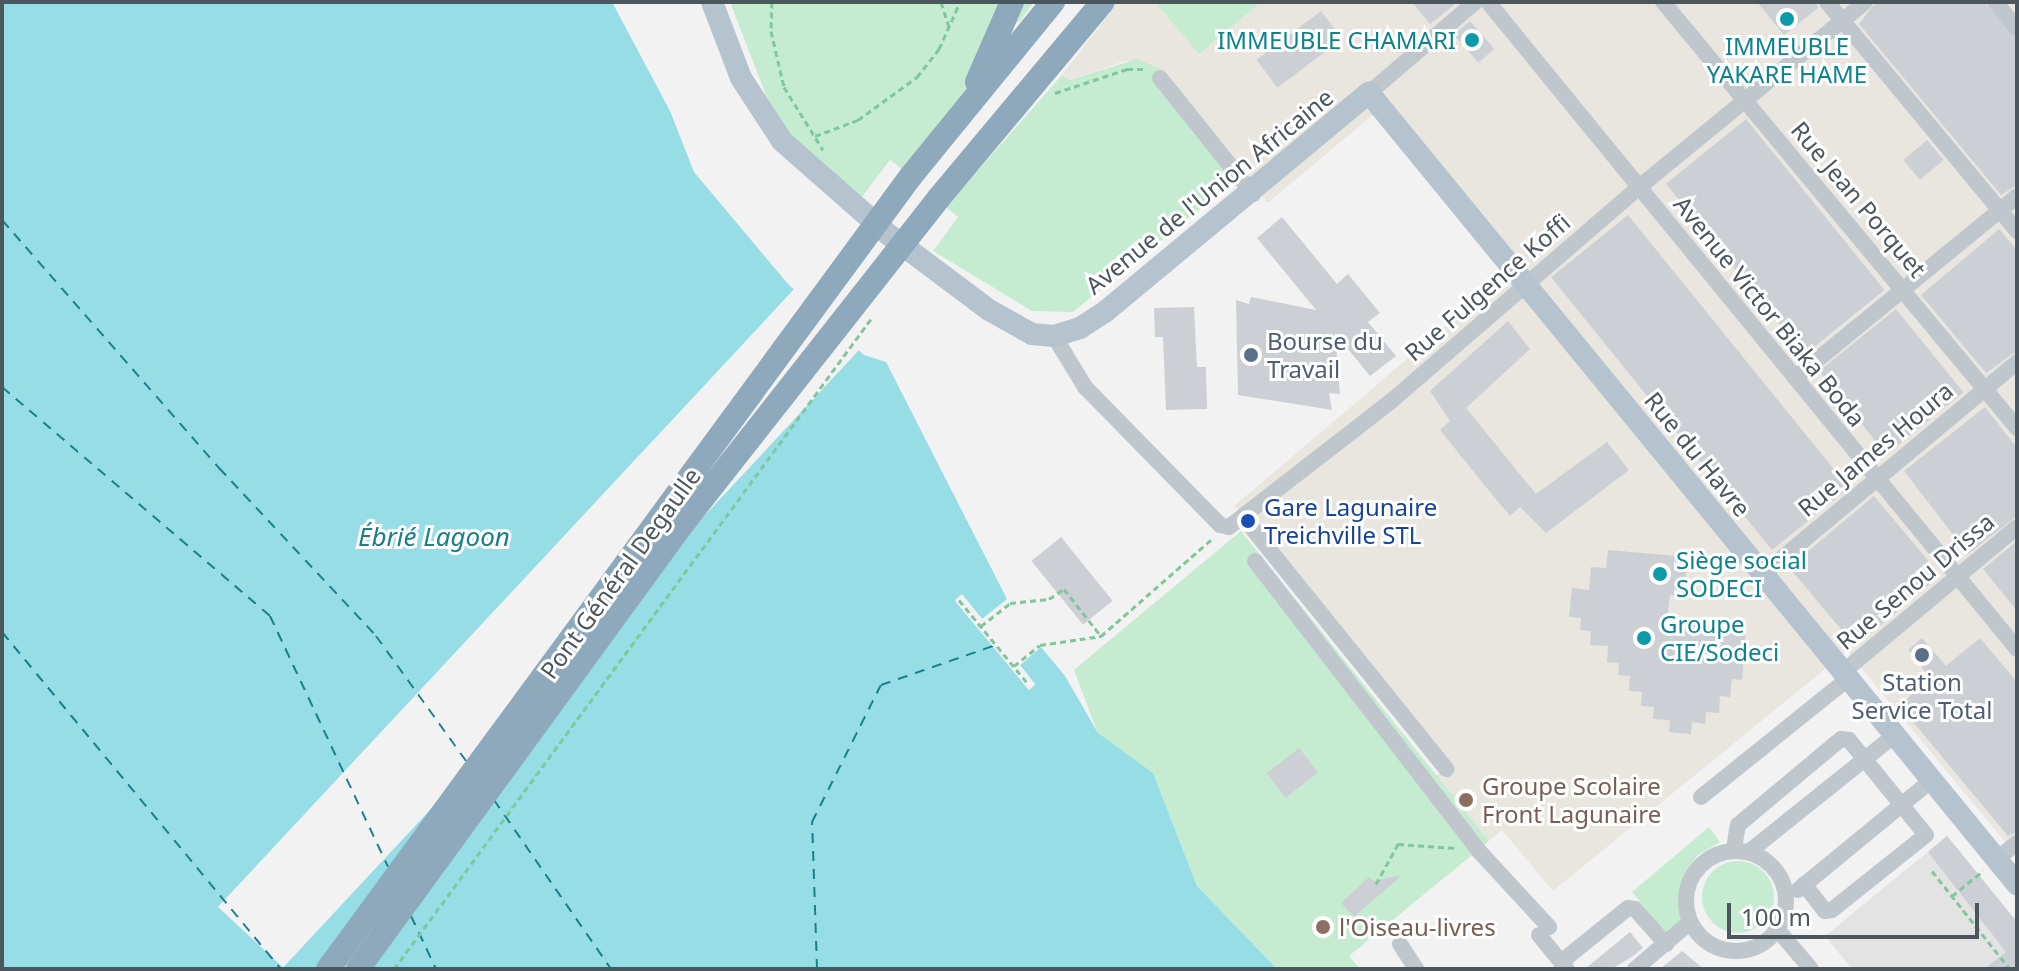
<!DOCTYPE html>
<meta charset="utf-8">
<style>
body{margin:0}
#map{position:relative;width:2019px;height:971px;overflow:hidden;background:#f3f2f2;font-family:"Noto Sans",sans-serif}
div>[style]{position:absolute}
.commercial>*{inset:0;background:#e9e6e0}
.education>*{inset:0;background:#e4e3e3}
.green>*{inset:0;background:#c5ecd0}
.round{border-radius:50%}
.water>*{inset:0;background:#96dde5}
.pier>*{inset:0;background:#f3f2f2;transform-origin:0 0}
.ferry>*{height:2px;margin-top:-1px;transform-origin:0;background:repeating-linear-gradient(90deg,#19808b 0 10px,transparent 0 18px)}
.building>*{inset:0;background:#cccfd3;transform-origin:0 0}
.path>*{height:3px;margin-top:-1.5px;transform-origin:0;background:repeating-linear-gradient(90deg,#80c79c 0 6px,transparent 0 10px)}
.minor>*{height:16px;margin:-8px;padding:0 8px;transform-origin:8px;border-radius:8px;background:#bfc7cc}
.minor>.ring{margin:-8px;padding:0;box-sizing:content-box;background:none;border:16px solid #bfc7cc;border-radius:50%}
.major>*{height:22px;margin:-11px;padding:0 11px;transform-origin:11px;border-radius:11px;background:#b4c3cd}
.highway>*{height:24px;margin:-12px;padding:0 12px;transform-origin:12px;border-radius:12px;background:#8ea9bb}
.dots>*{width:22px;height:22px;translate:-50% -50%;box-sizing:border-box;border:4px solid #fff;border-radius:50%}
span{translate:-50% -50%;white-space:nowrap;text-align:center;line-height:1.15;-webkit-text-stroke:6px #fff;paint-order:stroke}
.culture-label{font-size:24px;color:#0d838f}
.right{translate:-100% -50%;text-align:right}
.left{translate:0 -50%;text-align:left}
.street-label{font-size:24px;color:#4b565d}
.service-label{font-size:24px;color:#4e5e75}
.transit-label{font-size:24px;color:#164399}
.education-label{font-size:24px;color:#785e54}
.water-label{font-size:26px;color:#19808b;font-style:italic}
.frame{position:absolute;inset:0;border:4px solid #4b565d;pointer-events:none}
.scale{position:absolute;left:1727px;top:903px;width:252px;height:36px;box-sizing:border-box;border:4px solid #4b565d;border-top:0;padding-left:10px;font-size:24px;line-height:28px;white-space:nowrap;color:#4b565d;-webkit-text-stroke:6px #fff;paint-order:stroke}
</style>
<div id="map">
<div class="commercial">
<div style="clip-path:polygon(1118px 2px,2017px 2px,2017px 856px,1847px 651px,1553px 891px,1502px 830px,1489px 841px,1436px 776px,1450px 766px,1258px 526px,1234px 506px,1520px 263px,1388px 102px,1268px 203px,1158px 68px,1125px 61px,1068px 80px,1062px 75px)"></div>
</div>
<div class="education">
<div style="clip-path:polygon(1947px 836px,2017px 922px,2017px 969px,1852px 969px,1825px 936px)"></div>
</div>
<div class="green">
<div style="clip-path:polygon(730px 2px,1034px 2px,1020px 21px,993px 35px,965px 93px,902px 169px,890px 160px,861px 198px,789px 134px,771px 108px)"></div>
<div style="clip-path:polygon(1155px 2px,1261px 2px,1199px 54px)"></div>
<div style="clip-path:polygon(1137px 59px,1158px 68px,1181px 90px,1245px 172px,1073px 312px,1032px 311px,933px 251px,958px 217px,946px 207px,1062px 75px,1069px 80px)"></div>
<div style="clip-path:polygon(1241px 531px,1489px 841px,1349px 956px,1360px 969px,1277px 969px,1197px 886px,1153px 773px,1098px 734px,1074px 670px)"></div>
<div style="clip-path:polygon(1709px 827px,1720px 842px,1698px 855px,1686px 871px,1680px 889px,1682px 920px,1666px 933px,1632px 892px)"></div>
<div class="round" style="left:1702px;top:861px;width:72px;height:72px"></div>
</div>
<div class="water">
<div style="clip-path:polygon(2px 2px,612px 2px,670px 111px,694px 172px,788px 284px,864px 355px,886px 362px,1007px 599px,982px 619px,962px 595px,955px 601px,1029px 690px,1035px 684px,1020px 665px,1041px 647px,1065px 676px,1098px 733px,1153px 773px,1197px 886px,1277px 969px,2px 969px)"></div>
</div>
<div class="pier">
<div style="left:797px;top:286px;width:89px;height:849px;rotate:43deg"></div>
<div style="clip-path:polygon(962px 594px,982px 619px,1009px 602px,982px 623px,960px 601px,1030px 684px,1016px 664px,1041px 647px,1020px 665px,1035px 685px,1029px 690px,955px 600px)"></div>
</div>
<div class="ferry">
<div style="left:2px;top:220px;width:330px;rotate:48.8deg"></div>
<div style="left:219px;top:468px;width:230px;rotate:46.9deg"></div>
<div style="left:376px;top:636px;width:155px;rotate:54.2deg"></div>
<div style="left:2px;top:387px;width:353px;rotate:40.5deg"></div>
<div style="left:270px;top:616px;width:277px;rotate:64.8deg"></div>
<div style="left:2px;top:632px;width:438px;rotate:50.4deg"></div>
<div style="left:494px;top:800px;width:206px;rotate:55.3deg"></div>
<div style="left:411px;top:916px;width:59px;rotate:64.7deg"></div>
<div style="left:817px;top:969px;width:147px;rotate:-91.9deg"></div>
<div style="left:812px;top:822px;width:153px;rotate:-63.3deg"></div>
<div style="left:881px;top:685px;width:119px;rotate:-19.2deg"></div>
</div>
<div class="building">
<div style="clip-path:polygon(1412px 2px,1452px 2px,1454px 5px,1430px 24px)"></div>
<div style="clip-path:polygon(1757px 2px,1816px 2px,1818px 8px,1784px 35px)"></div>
<div style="clip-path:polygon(1876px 2px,1984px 2px,2017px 39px,2017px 185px,2001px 195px,1859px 24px)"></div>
<div style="left:1321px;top:11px;width:35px;height:81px;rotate:53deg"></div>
<div style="left:1470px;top:21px;width:37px;height:21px;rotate:49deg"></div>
<div style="left:1746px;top:119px;width:220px;height:103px;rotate:51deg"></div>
<div style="left:1927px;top:140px;width:26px;height:31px;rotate:50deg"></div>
<div style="left:1628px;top:215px;width:351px;height:99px;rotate:51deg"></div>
<div style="clip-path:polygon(1282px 217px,1337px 284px,1348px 274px,1380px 313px,1368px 322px,1396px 356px,1370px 376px,1335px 333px,1340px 394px,1329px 393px,1332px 410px,1238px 395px,1236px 300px,1249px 304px,1251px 297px,1316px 310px,1257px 238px)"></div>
<div style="clip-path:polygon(1999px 229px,2017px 250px,2017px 351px,1986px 373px,1921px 295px)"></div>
<div style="clip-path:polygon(1194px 307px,1197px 367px,1206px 367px,1207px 409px,1166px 410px,1163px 337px,1155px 337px,1154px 308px)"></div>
<div style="left:1896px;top:309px;width:107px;height:99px;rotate:51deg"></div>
<div style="clip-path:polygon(1508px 321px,1530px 349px,1466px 408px,1536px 494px,1607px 442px,1629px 470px,1546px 533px,1520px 507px,1510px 516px,1490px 492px,1440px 430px,1450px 421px,1430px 391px)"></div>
<div style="clip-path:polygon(1985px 407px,2017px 448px,2017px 516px,1968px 554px,1904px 471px)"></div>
<div style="left:1874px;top:496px;width:103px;height:111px;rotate:50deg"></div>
<div style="left:1061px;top:537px;width:82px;height:38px;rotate:51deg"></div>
<div style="clip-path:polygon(2017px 541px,2017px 611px,1983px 569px)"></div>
<div style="clip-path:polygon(1608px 550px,1687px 557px,1684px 596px,1670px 595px,1667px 622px,1746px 629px,1742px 680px,1732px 679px,1730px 697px,1720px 696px,1719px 713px,1706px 712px,1705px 724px,1692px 722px,1691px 734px,1669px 732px,1670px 720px,1653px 719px,1654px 707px,1641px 706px,1642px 692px,1629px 691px,1630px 676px,1618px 675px,1619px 663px,1607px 662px,1608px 646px,1590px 645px,1591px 631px,1580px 630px,1581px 618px,1569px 617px,1572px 588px,1589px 590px,1591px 567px,1606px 568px)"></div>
<div style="clip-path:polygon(1922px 638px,1946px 666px,1980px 638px,2017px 682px,2017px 832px,2008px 836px,1899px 705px,1931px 679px,1908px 650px)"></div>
<div style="left:1299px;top:748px;width:31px;height:41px;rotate:52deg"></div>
<div style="clip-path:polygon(1947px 836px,2017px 922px,2017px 969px,1984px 969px,2006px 952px,1928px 852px)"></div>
<div style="clip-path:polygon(1402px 875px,1354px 917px,1341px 903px,1369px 877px,1373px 881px)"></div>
<div style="clip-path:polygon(1630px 932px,1643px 948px,1633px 956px,1612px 969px,1585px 969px)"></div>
<div style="clip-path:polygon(1682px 951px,1704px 969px,1660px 969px)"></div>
</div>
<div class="path">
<div style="left:772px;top:2px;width:29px;rotate:92deg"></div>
<div style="left:771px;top:31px;width:57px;rotate:76.9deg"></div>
<div style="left:784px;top:87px;width:74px;rotate:58.2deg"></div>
<div style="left:941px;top:2px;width:25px;rotate:72deg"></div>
<div style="left:1055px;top:93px;width:76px;rotate:-18.4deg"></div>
<div style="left:1127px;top:69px;width:20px"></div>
<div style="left:815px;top:136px;width:46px;rotate:-20.4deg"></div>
<div style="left:858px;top:120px;width:73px;rotate:-36.1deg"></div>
<div style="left:917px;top:77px;width:36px;rotate:-52deg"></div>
<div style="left:939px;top:49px;width:51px;rotate:-65.9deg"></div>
<div style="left:959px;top:600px;width:110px;rotate:50.5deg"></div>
<div style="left:981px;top:626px;width:37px;rotate:-38deg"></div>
<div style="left:1010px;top:603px;width:39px;rotate:-6deg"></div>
<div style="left:1049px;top:599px;width:18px;rotate:-34deg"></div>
<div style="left:1064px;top:589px;width:60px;rotate:51.8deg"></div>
<div style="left:1014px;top:666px;width:33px;rotate:-39deg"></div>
<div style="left:1040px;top:645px;width:62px;rotate:-8.4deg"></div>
<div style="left:1101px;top:636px;width:149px;rotate:-41.2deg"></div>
<div style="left:1932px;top:871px;width:125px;rotate:51.5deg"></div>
<div style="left:1376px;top:884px;width:46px;rotate:-61.2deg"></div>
<div style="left:1398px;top:844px;width:58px;rotate:3.9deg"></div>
<div style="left:1952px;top:896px;width:40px;rotate:-39deg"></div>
<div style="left:394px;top:969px;width:806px;rotate:-53.73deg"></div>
</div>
<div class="minor">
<div style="left:1488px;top:2px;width:836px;rotate:50.73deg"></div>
<div style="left:1663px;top:2px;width:554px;rotate:50.27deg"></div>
<div style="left:1827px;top:2px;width:298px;rotate:50.3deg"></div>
<div style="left:1995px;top:2px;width:34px;rotate:50deg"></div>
<div style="left:1160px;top:78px;width:149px;rotate:51.3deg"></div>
<div style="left:1369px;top:93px;width:140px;rotate:-40.6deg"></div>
<div style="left:1054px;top:336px;width:60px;rotate:58.7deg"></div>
<div style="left:1085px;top:387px;width:193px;rotate:45.6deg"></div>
<div style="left:1220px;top:525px;width:9px;rotate:13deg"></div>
<div style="left:1229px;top:527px;width:202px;rotate:-37.8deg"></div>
<div style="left:1389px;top:403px;width:329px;rotate:-40.8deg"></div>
<div style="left:1638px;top:188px;width:293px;rotate:-39.3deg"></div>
<div style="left:1795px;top:378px;width:287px;rotate:-39.3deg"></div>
<div style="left:1243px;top:517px;width:324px;rotate:51.1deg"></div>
<div style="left:1255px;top:561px;width:365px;rotate:52.3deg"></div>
<div style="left:1478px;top:850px;width:105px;rotate:47.3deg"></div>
<div style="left:1763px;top:574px;width:331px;rotate:-39.8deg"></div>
<div style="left:1843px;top:672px;width:226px;rotate:-39.8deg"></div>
<div style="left:1701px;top:797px;width:189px;rotate:-38.8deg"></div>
<div style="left:1734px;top:849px;width:24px;rotate:-81deg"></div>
<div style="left:1738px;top:825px;width:134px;rotate:-39.9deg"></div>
<div style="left:1841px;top:739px;width:8px;rotate:7deg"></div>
<div style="left:1849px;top:740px;width:122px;rotate:51deg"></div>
<div style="left:1926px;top:835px;width:120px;rotate:141.4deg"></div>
<div style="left:1832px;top:910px;width:7px;rotate:172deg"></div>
<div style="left:1825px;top:911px;width:34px;rotate:-128deg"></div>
<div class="ring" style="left:1686px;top:851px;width:84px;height:84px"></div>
<div style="left:1750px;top:851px;width:186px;rotate:-38.7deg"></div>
<div style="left:1997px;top:859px;width:26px;rotate:-39deg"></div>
<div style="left:1798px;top:890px;width:173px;rotate:-39.4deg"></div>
<div style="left:1777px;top:929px;width:52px;rotate:49.6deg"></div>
<div style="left:1539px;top:935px;width:43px;rotate:50.7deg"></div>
<div style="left:1400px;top:944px;width:30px;rotate:57deg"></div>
<div style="left:1561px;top:962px;width:86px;rotate:-38.9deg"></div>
<div style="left:1628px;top:908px;width:7px;rotate:8deg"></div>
<div style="left:1635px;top:909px;width:47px;rotate:48.5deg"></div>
<div style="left:1635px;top:969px;width:70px;rotate:-40.3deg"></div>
</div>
<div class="major">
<div style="left:712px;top:2px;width:81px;rotate:69.1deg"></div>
<div style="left:741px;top:78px;width:75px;rotate:56.9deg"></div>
<div style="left:782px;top:141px;width:142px;rotate:41.3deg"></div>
<div style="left:889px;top:235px;width:125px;rotate:36.9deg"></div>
<div style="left:989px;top:310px;width:49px;rotate:29.2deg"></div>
<div style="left:1032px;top:334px;width:22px;rotate:5deg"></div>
<div style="left:1054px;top:336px;width:27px;rotate:-17deg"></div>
<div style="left:1080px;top:328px;width:31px;rotate:-33deg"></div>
<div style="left:1106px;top:311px;width:342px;rotate:-39.7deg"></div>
<div style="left:1369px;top:93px;width:1023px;rotate:50.68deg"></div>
</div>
<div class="highway">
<div style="left:977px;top:82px;width:87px;rotate:-66.4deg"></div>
<div style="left:328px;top:969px;width:984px;rotate:-53.68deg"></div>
<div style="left:911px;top:176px;width:225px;rotate:-50.8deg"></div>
<div style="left:358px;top:969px;width:553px;rotate:-53.9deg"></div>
<div style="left:684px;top:522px;width:411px;rotate:-51.8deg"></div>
<div style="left:938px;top:199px;width:257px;rotate:-50.1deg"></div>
</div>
<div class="dots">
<div style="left:1787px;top:19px;background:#0f9aa8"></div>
<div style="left:1472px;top:40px;background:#0f9aa8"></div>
<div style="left:1251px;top:355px;background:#5c6f8a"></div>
<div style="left:1248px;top:521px;background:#1a4fb4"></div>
<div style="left:1660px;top:574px;background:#0f9aa8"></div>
<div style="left:1644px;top:638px;background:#0f9aa8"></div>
<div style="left:1922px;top:655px;background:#5c6f8a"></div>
<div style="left:1466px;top:800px;background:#8d6e63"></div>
<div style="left:1323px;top:927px;background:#8d6e63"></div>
</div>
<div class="culture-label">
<span class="right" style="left:1456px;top:40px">IMMEUBLE CHAMARI</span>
<span style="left:1787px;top:60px">IMMEUBLE<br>YAKARE HAME</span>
<span class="left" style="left:1676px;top:574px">Siège social<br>SODECI</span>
<span class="left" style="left:1660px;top:638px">Groupe<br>CIE/Sodeci</span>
</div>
<div class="street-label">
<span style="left:1209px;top:191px;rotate:-39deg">Avenue de l'Union Africaine</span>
<span style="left:1859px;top:199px;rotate:50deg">Rue Jean Porquet</span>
<span style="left:1487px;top:287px;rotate:-41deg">Rue Fulgence Koffi</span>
<span style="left:1770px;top:311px;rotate:51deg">Avenue Victor Biaka Boda</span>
<span style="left:1875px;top:449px;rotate:-40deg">Rue James Houra</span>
<span style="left:1698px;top:454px;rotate:51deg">Rue du Havre</span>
<span style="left:620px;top:573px;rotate:-54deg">Pont Général Degaulle</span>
<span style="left:1915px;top:581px;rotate:-40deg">Rue Senou Drissa</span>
</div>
<div class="service-label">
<span class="left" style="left:1267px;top:355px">Bourse du<br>Travail</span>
<span style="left:1922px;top:696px">Station<br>Service Total</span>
</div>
<div class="transit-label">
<span class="left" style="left:1264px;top:521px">Gare Lagunaire<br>Treichville STL</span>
</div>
<div class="education-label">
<span class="left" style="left:1482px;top:800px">Groupe Scolaire<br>Front Lagunaire</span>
<span class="left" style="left:1339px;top:927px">l'Oiseau-livres</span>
</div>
<div class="water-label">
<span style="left:434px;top:537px">Ébrié Lagoon</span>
</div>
<div class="frame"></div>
<div class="scale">100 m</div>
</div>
